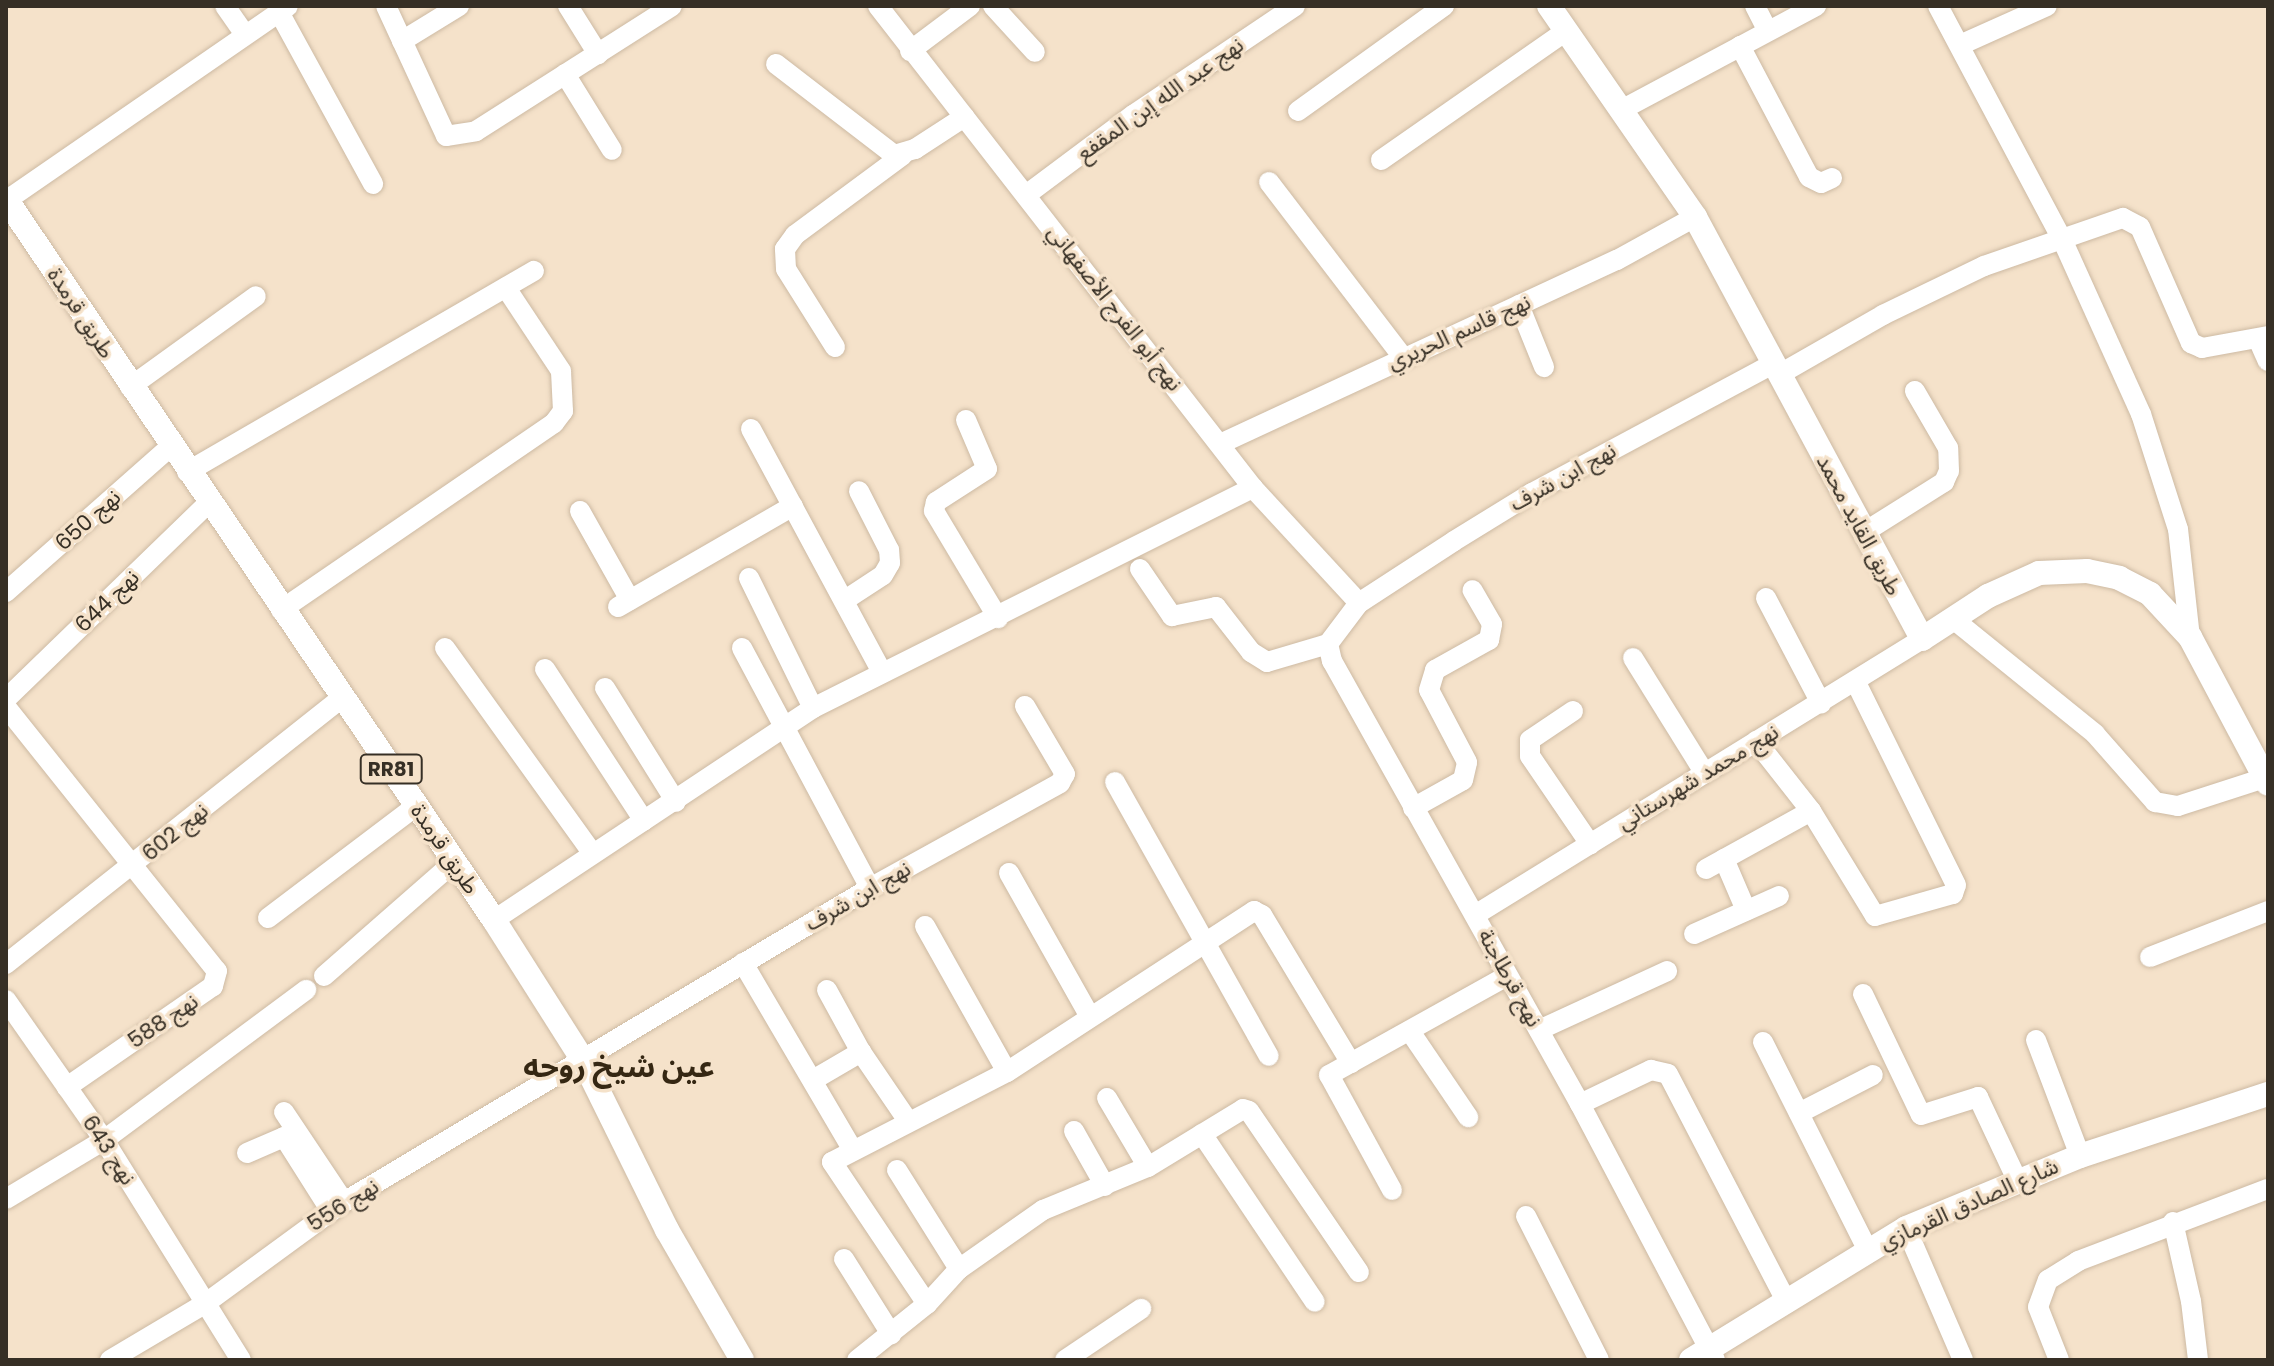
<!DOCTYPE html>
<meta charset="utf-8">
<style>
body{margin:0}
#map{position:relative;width:2274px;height:1366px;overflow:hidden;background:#f5e2ca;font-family:Poppins,"Noto Sans Arabic",sans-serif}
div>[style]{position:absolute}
.roads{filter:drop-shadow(0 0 2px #cdbaa3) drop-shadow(0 0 2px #cdbaa3)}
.minor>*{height:20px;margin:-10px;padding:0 10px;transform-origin:10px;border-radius:10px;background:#fff}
.major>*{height:24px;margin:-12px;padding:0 12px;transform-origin:12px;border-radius:12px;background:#fff}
span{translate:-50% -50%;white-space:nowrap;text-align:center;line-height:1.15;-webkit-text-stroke:7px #f5e2ca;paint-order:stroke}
.shield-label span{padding:2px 6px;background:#f5e2ca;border:2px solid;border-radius:6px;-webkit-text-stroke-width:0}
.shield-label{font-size:20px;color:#362f25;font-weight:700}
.street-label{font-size:22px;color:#362f25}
.district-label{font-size:30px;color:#352713;font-weight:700}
.frame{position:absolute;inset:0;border:8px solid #362f25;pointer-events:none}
</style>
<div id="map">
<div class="roads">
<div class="minor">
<div style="left:225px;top:6px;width:33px;rotate:55deg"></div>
<div style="left:386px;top:6px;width:143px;rotate:65.2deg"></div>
<div style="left:446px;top:136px;width:30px;rotate:-9deg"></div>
<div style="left:476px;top:131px;width:232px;rotate:-32.5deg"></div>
<div style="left:568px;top:6px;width:57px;rotate:58deg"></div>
<div style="left:878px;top:6px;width:611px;rotate:52.12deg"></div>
<div style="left:1253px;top:488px;width:156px;rotate:47.3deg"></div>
<div style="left:993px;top:6px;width:62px;rotate:47.6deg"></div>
<div style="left:1755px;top:6px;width:27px;rotate:63deg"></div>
<div style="left:1938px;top:6px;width:262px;rotate:62deg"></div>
<div style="left:2061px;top:237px;width:194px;rotate:65.7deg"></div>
<div style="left:2141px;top:414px;width:121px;rotate:72.2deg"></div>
<div style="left:2178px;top:529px;width:109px;rotate:83.7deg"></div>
<div style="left:279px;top:12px;width:196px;rotate:61.3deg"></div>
<div style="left:402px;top:41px;width:67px;rotate:-31.6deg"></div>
<div style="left:1960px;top:45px;width:95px;rotate:-24.1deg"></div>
<div style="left:1740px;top:46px;width:148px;rotate:62.2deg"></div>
<div style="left:1809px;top:177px;width:13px;rotate:27deg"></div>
<div style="left:1821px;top:183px;width:12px;rotate:-24deg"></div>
<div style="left:910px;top:51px;width:75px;rotate:-36.9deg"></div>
<div style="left:776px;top:64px;width:149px;rotate:37.6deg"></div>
<div style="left:894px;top:155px;width:22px;rotate:-16deg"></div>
<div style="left:915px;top:149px;width:59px;rotate:-33.1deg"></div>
<div style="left:565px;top:74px;width:89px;rotate:58.3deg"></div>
<div style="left:1623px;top:109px;width:219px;rotate:-28.1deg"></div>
<div style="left:1298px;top:111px;width:180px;rotate:-35.7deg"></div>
<div style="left:1381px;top:160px;width:226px;rotate:-34.9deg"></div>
<div style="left:1269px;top:182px;width:219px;rotate:52.6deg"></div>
<div style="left:1026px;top:195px;width:134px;rotate:-36.8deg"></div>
<div style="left:1133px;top:115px;width:195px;rotate:-33.9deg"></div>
<div style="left:7px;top:200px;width:341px;rotate:-34.6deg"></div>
<div style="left:1519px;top:305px;width:67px;rotate:68deg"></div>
<div style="left:2258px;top:339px;width:24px;rotate:66deg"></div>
<div style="left:835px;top:347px;width:92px;rotate:-122.1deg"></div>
<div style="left:786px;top:269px;width:20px;rotate:-93deg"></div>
<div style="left:785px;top:249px;width:17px;rotate:-54deg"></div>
<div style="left:795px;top:235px;width:134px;rotate:-36.5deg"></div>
<div style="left:1780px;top:374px;width:119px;rotate:-29.8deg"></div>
<div style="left:1883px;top:315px;width:112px;rotate:-25.9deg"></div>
<div style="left:1984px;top:266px;width:147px;rotate:-19.1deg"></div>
<div style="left:2123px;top:218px;width:19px;rotate:28deg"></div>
<div style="left:2140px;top:227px;width:127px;rotate:66.3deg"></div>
<div style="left:2191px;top:343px;width:12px;rotate:24deg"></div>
<div style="left:2202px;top:348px;width:67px;rotate:-10.3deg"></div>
<div style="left:130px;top:387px;width:155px;rotate:-35.8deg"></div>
<div style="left:966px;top:420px;width:53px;rotate:66.8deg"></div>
<div style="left:987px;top:469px;width:61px;rotate:147.1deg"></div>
<div style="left:936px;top:502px;width:9px;rotate:103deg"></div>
<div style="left:934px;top:511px;width:125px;rotate:59.1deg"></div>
<div style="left:751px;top:429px;width:276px;rotate:61.7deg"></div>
<div style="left:1222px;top:443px;width:435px;rotate:-24.9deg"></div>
<div style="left:1617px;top:260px;width:89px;rotate:-28.9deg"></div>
<div style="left:187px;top:472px;width:401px;rotate:-30.1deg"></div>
<div style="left:580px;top:511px;width:102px;rotate:60.7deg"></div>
<div style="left:1863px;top:533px;width:96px;rotate:-32.2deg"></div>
<div style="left:1944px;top:482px;width:12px;rotate:-66deg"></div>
<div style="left:1949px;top:471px;width:23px;rotate:-92deg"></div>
<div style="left:1948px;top:448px;width:66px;rotate:-120.1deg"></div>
<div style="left:1140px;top:569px;width:57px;rotate:55.8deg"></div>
<div style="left:1172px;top:616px;width:45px;rotate:-11.6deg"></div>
<div style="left:1216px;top:607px;width:57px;rotate:52.1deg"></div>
<div style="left:1251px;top:652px;width:19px;rotate:32deg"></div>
<div style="left:1267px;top:662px;width:64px;rotate:-16.4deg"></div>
<div style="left:749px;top:578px;width:145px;rotate:63.8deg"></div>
<div style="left:6px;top:592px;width:219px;rotate:-41.5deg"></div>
<div style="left:1766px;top:598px;width:119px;rotate:62.4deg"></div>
<div style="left:845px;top:600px;width:45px;rotate:-33.3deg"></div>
<div style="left:883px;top:575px;width:14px;rotate:-60deg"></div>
<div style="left:890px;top:563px;width:13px;rotate:-94deg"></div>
<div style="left:889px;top:550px;width:66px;rotate:-117deg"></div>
<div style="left:618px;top:607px;width:202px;rotate:-30deg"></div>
<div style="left:281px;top:610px;width:331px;rotate:-34.4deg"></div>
<div style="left:554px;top:423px;width:15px;rotate:-53deg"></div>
<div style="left:563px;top:411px;width:40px;rotate:-92.9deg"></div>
<div style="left:561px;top:371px;width:100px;rotate:-123.5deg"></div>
<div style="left:1952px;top:618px;width:184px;rotate:39deg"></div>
<div style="left:2095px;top:734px;width:91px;rotate:48.6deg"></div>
<div style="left:2155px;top:802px;width:23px;rotate:10deg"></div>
<div style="left:2178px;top:806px;width:95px;rotate:-17.9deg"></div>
<div style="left:445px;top:648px;width:250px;rotate:54.3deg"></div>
<div style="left:742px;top:648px;width:272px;rotate:61.9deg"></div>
<div style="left:1633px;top:658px;width:134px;rotate:58.1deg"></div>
<div style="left:545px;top:669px;width:181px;rotate:56.9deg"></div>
<div style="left:605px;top:688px;width:134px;rotate:58.1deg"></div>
<div style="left:6px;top:699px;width:283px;rotate:-44.1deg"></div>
<div style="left:6px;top:707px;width:338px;rotate:51.4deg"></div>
<div style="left:217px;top:971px;width:16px;rotate:105deg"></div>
<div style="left:213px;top:986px;width:178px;rotate:145.3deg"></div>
<div style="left:1573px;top:711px;width:52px;rotate:146deg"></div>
<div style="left:1530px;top:740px;width:16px;rotate:90deg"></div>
<div style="left:1530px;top:756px;width:107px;rotate:55.7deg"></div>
<div style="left:1756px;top:741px;width:89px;rotate:51.8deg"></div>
<div style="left:1811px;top:811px;width:123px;rotate:58.6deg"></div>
<div style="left:1875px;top:916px;width:81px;rotate:-15.8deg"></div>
<div style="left:1953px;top:894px;width:9px;rotate:-72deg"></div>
<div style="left:1956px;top:885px;width:225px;rotate:-116.3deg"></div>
<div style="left:1115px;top:782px;width:314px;rotate:60.7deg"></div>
<div style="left:1413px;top:808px;width:57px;rotate:-29.2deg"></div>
<div style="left:1463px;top:780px;width:18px;rotate:-77deg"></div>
<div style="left:1467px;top:762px;width:81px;rotate:-117.8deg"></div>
<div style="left:1429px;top:690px;width:21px;rotate:-73deg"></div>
<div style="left:1435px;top:670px;width:62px;rotate:-29.1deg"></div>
<div style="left:1489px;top:640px;width:16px;rotate:-79deg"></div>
<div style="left:1492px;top:624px;width:39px;rotate:-120deg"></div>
<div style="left:1724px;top:859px;width:56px;rotate:66.7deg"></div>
<div style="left:1706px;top:869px;width:120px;rotate:-28.9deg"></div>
<div style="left:1009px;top:873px;width:165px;rotate:60.6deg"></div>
<div style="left:1475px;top:915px;width:525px;rotate:-31.69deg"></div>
<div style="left:268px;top:918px;width:186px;rotate:-37.1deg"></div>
<div style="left:494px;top:920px;width:383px;rotate:-33.6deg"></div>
<div style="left:813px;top:708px;width:492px;rotate:-26.6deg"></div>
<div style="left:925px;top:926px;width:167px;rotate:60.7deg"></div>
<div style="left:1694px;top:934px;width:93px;rotate:-24.1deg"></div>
<div style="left:2150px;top:957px;width:127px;rotate:-21.3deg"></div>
<div style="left:743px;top:963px;width:216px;rotate:59.6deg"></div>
<div style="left:6px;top:964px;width:430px;rotate:-38.4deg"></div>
<div style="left:324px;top:976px;width:173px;rotate:-41.2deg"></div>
<div style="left:827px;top:990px;width:71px;rotate:61.3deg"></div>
<div style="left:861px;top:1052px;width:83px;rotate:55.7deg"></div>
<div style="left:1863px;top:994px;width:134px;rotate:64.4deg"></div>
<div style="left:1921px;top:1115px;width:60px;rotate:-17.5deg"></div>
<div style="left:1978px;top:1097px;width:94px;rotate:64.8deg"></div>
<div style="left:6px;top:1000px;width:171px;rotate:55deg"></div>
<div style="left:104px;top:1140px;width:259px;rotate:58.1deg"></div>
<div style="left:1539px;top:1030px;width:141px;rotate:-24.7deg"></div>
<div style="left:1411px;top:1033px;width:102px;rotate:55.8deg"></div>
<div style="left:2036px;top:1040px;width:124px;rotate:69.2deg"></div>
<div style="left:1763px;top:1042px;width:232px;rotate:63.3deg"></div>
<div style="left:813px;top:1080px;width:56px;rotate:-30.3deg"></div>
<div style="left:1107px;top:1098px;width:80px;rotate:59.3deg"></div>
<div style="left:1580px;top:1104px;width:79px;rotate:-25.6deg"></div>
<div style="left:1651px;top:1070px;width:17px;rotate:13deg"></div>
<div style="left:1668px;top:1074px;width:258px;rotate:62.5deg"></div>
<div style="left:284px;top:1112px;width:108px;rotate:56.3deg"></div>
<div style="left:1799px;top:1113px;width:83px;rotate:-27.2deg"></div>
<div style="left:1074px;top:1131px;width:63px;rotate:60.6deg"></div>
<div style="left:1202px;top:1134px;width:202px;rotate:56.1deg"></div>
<div style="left:247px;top:1153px;width:40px;rotate:-23.4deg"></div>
<div style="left:284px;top:1137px;width:88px;rotate:57.6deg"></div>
<div style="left:897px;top:1170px;width:117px;rotate:57.9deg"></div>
<div style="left:1392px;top:1190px;width:131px;rotate:-118.7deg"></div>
<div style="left:1329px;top:1075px;width:204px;rotate:-29.1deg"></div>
<div style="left:6px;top:1199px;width:114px;rotate:-31deg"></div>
<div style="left:104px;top:1140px;width:252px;rotate:-36.6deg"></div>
<div style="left:1526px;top:1216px;width:161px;rotate:63.1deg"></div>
<div style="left:2173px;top:1222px;width:81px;rotate:77.2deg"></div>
<div style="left:2191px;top:1301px;width:59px;rotate:83.2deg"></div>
<div style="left:1906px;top:1228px;width:144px;rotate:66.6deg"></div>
<div style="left:844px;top:1259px;width:89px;rotate:57.9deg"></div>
<div style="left:927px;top:1304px;width:171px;rotate:-123.8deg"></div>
<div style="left:832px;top:1162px;width:197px;rotate:-27.2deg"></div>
<div style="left:1007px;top:1072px;width:295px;rotate:-33.1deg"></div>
<div style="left:1254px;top:911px;width:9px;rotate:27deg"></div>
<div style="left:1262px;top:915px;width:173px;rotate:59deg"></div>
<div style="left:110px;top:1360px;width:112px;rotate:-30.7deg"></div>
<div style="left:206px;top:1303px;width:171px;rotate:-36.2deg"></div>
<div style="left:344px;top:1202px;width:613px;rotate:-30.84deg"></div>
<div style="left:870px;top:888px;width:217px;rotate:-28.9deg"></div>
<div style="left:1060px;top:783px;width:10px;rotate:-61deg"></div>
<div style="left:1065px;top:774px;width:79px;rotate:-120.5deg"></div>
<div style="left:857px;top:1360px;width:90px;rotate:-38.7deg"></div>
<div style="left:927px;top:1304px;width:47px;rotate:-47.6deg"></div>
<div style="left:959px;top:1269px;width:103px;rotate:-35.1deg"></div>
<div style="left:1043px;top:1210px;width:113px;rotate:-22.3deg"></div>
<div style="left:1148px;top:1167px;width:111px;rotate:-31.4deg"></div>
<div style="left:1243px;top:1109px;width:6px;rotate:18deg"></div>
<div style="left:1249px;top:1111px;width:195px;rotate:55.7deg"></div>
<div style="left:1065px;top:1360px;width:92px;rotate:-33.9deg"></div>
<div style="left:1715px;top:1360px;width:289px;rotate:-117.8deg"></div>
<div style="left:1580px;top:1104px;width:508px;rotate:-119.24deg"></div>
<div style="left:1332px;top:661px;width:17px;rotate:-103deg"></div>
<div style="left:1328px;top:644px;width:51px;rotate:-52.9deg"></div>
<div style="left:1359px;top:603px;width:113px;rotate:-33.1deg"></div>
<div style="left:1454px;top:541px;width:92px;rotate:-31.6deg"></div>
<div style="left:1532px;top:493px;width:275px;rotate:-28.2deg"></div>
<div style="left:2059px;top:1360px;width:57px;rotate:-111.6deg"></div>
<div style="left:2038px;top:1307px;width:29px;rotate:-70deg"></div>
<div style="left:2048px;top:1280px;width:36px;rotate:-32deg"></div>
<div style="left:2078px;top:1261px;width:203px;rotate:-20.8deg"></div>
</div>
<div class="major">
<div style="left:1549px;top:6px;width:257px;rotate:55.3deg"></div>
<div style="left:1695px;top:217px;width:479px;rotate:61.7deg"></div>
<div style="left:1922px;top:639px;width:79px;rotate:-33.1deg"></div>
<div style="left:1988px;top:596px;width:56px;rotate:-24.3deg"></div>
<div style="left:2039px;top:573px;width:48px;rotate:-2.4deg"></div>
<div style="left:2087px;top:571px;width:33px;rotate:12deg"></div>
<div style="left:2119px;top:578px;width:35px;rotate:27deg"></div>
<div style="left:2150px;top:594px;width:59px;rotate:47.1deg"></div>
<div style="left:2190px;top:637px;width:166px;rotate:62deg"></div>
<div style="left:6px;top:199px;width:871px;rotate:55.91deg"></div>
<div style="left:494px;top:920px;width:168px;rotate:57.6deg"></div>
<div style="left:584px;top:1062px;width:187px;rotate:63.7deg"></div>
<div style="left:667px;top:1230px;width:150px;rotate:60deg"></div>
<div style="left:1691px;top:1360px;width:252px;rotate:-31.5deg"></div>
<div style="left:1906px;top:1228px;width:188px;rotate:-22.5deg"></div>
<div style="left:2080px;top:1156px;width:198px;rotate:-18.3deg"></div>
</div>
</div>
<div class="shield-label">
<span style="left:391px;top:769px">RR81</span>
</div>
<div class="street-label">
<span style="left:1160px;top:99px;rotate:-35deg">نهج عبد الله إبن المقفع</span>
<span style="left:1115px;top:308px;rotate:52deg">نهج أبو الفرج الأصفهاني</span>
<span style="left:81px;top:313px;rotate:57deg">طريق قرمدة</span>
<span style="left:1459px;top:332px;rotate:-24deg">نهج قاسم الحريري</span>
<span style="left:1563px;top:477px;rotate:-29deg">نهج ابن شرف</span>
<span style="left:88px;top:520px;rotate:-42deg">نهج 650</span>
<span style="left:1859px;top:525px;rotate:62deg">طريق القايد محمد</span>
<span style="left:107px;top:601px;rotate:-44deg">نهج 644</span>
<span style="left:1698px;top:777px;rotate:-31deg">نهج محمد شهرستاني</span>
<span style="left:175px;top:832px;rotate:-39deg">نهج 602</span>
<span style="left:445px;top:849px;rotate:56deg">طريق قرمدة</span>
<span style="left:858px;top:896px;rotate:-30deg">نهج ابن شرف</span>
<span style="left:1510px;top:978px;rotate:61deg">نهج قرطاجنة</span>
<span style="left:163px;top:1021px;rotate:-34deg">نهج 588</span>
<span style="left:109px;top:1150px;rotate:57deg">نهج 643</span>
<span style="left:1969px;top:1204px;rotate:-24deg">شارع الصادق القرمازي</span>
<span style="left:343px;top:1205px;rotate:-32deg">نهج 556</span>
</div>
<div class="district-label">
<span style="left:619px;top:1067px">عين شيخ روحه</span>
</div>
<div class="frame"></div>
</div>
